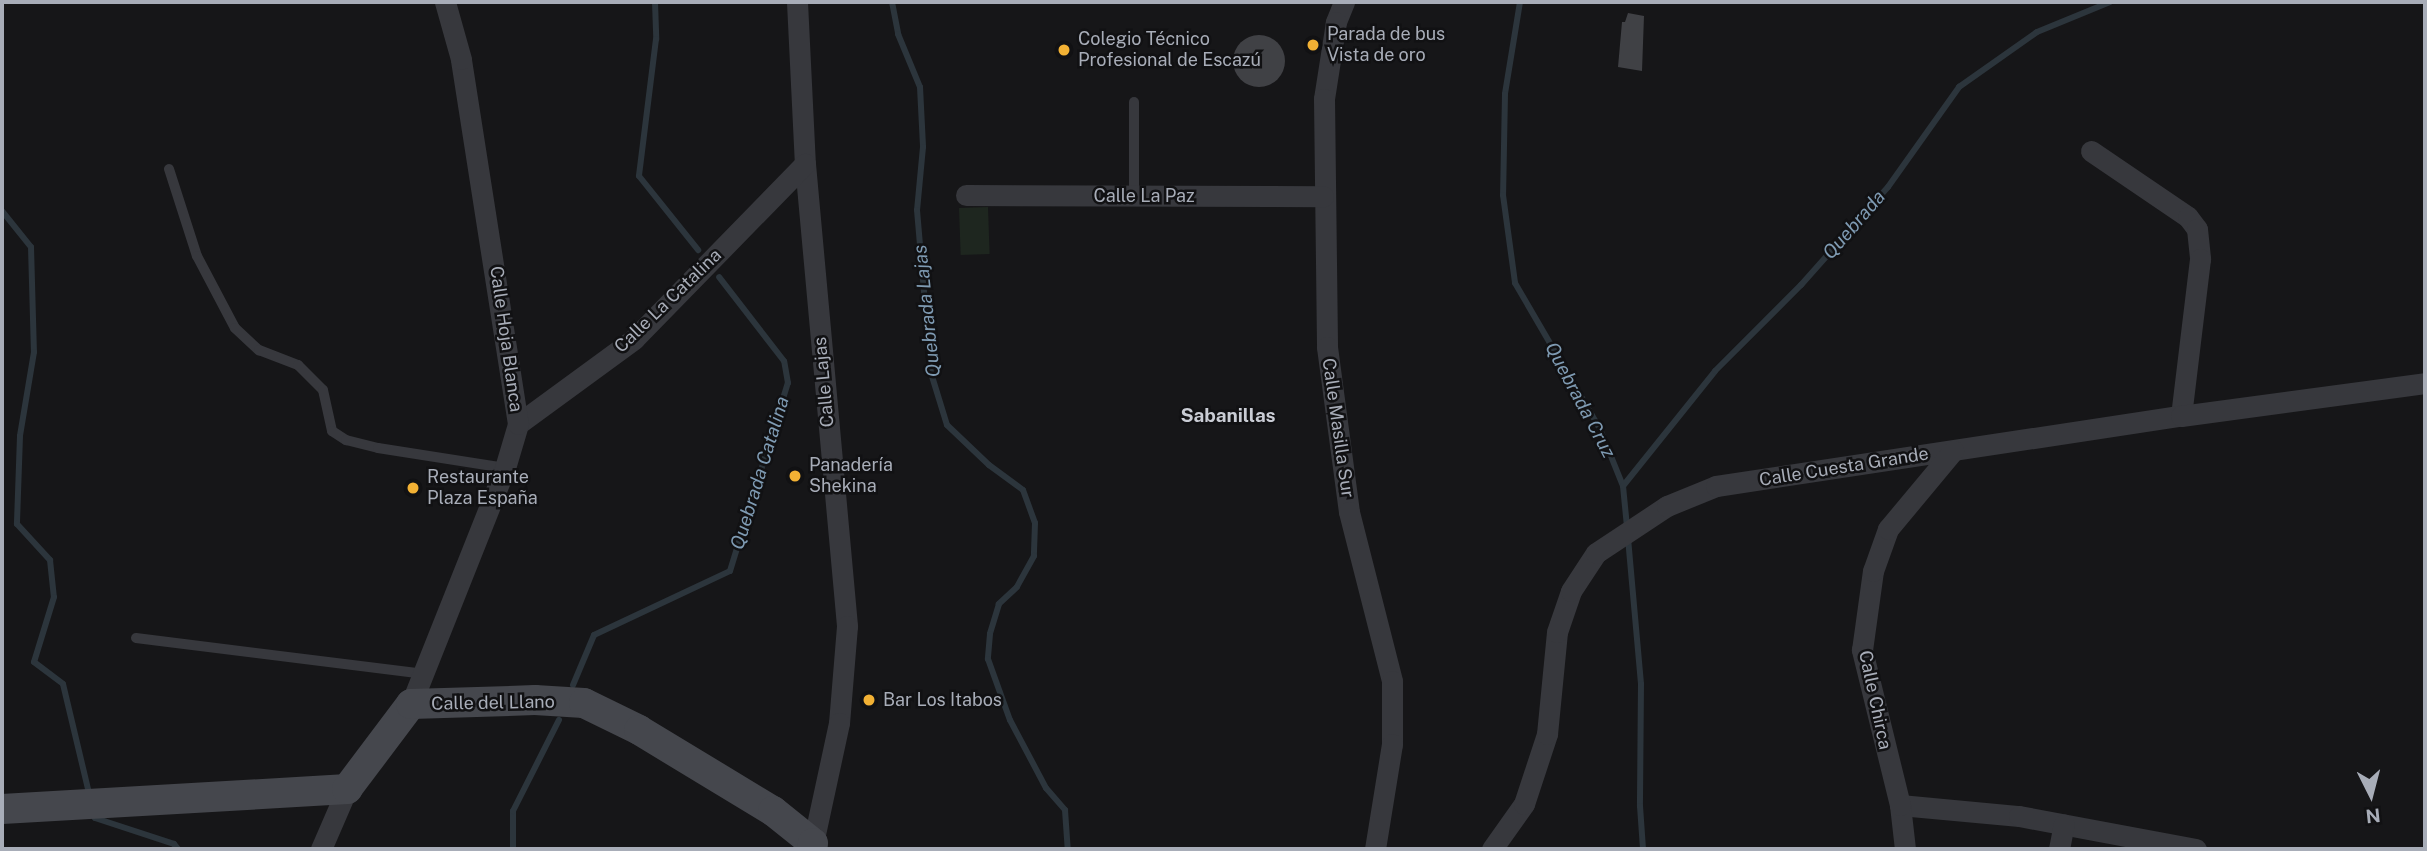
<!DOCTYPE html>
<meta charset="utf-8">
<style>
body{margin:0}
#map{position:relative;width:2427px;height:851px;overflow:hidden;background:#161618;font-family:"Public Sans",sans-serif}
div>[style]{position:absolute}
.green>*{inset:0;background:#1e261f;transform-origin:0 0}
.stream>*{height:6px;margin:-3px;padding:0 3px;transform-origin:3px;border-radius:3px;background:#2c353c}
.building>*{inset:0;background:#404145}
.round{border-radius:50%}
.lane>*{height:10px;margin:-5px;padding:0 5px;transform-origin:5px;border-radius:5px;background:#37383d}
.street>*{height:21px;margin:-10.5px;padding:0 10.5px;transform-origin:10.5px;border-radius:10.5px;background:#37383d}
.secondary>*{height:30px;margin:-15px;padding:0 15px;transform-origin:15px;border-radius:15px;background:#45474d}
.dots>*{width:19px;height:19px;translate:-50% -50%;box-sizing:border-box;border:4px solid #111113;border-radius:50%}
span{translate:-50% -50%;white-space:nowrap;text-align:center;line-height:1.15;-webkit-text-stroke:5px #111113;paint-order:stroke}
.poi-label{font-size:18px;color:#a8adb8}
.left{translate:0 -50%;text-align:left}
.street-label{font-size:18px;color:#a8adb8}
.water-label{font-size:19px;color:#7f9bb3;font-style:italic}
.neighbourhood-label{font-size:19px;color:#c9ccd4;font-weight:700}
.frame{position:absolute;inset:0;border:4px solid #a8adb8;pointer-events:none}
.north{position:absolute;left:2336px;top:760px;width:70px;height:70px;-webkit-text-stroke:5px #111113;paint-order:stroke;rotate:174deg;font-size:19px;font-weight:700;line-height:28px;text-align:center;color:#a8adb8}
.north::after{content:'';display:block;margin:auto;width:24px;height:32px;background:#a8adb8;clip-path:polygon(50% 0,100% 100%,50% 72%,0 100%)}
</style>
<div id="map">
<div class="green">
<div style="left:988px;top:207px;width:47px;height:29px;rotate:88deg"></div>
</div>
<div class="stream">
<div style="left:655px;top:2px;width:37px;rotate:88deg"></div>
<div style="left:656px;top:39px;width:138px;rotate:97.1deg"></div>
<div style="left:639px;top:176px;width:95px;rotate:51.4deg"></div>
<div style="left:892px;top:2px;width:33px;rotate:79deg"></div>
<div style="left:898px;top:34px;width:57px;rotate:67.5deg"></div>
<div style="left:920px;top:87px;width:60px;rotate:87.1deg"></div>
<div style="left:923px;top:147px;width:63px;rotate:95.4deg"></div>
<div style="left:917px;top:210px;width:164px;rotate:85.1deg"></div>
<div style="left:931px;top:373px;width:54px;rotate:72.9deg"></div>
<div style="left:947px;top:425px;width:58px;rotate:43.6deg"></div>
<div style="left:989px;top:465px;width:42px;rotate:36.3deg"></div>
<div style="left:1023px;top:490px;width:35px;rotate:70deg"></div>
<div style="left:1035px;top:523px;width:33px;rotate:92deg"></div>
<div style="left:1034px;top:556px;width:35px;rotate:119deg"></div>
<div style="left:1017px;top:587px;width:25px;rotate:137deg"></div>
<div style="left:999px;top:604px;width:31px;rotate:107deg"></div>
<div style="left:990px;top:634px;width:25px;rotate:95deg"></div>
<div style="left:988px;top:659px;width:65px;rotate:70.2deg"></div>
<div style="left:1010px;top:720px;width:77px;rotate:62.1deg"></div>
<div style="left:1046px;top:788px;width:29px;rotate:49deg"></div>
<div style="left:1065px;top:810px;width:39px;rotate:86deg"></div>
<div style="left:1520px;top:2px;width:93px;rotate:99.3deg"></div>
<div style="left:1505px;top:94px;width:101px;rotate:91.1deg"></div>
<div style="left:1503px;top:195px;width:89px;rotate:82.2deg"></div>
<div style="left:1515px;top:283px;width:169px;rotate:59.8deg"></div>
<div style="left:1600px;top:429px;width:61px;rotate:68deg"></div>
<div style="left:1623px;top:486px;width:41px;rotate:84.4deg"></div>
<div style="left:2px;top:211px;width:46px;rotate:51.1deg"></div>
<div style="left:31px;top:247px;width:105px;rotate:88.4deg"></div>
<div style="left:34px;top:352px;width:85px;rotate:99.5deg"></div>
<div style="left:20px;top:436px;width:88px;rotate:92deg"></div>
<div style="left:17px;top:524px;width:49px;rotate:47.5deg"></div>
<div style="left:50px;top:560px;width:37px;rotate:84deg"></div>
<div style="left:54px;top:597px;width:68px;rotate:107.1deg"></div>
<div style="left:34px;top:662px;width:36px;rotate:37deg"></div>
<div style="left:63px;top:684px;width:116px;rotate:76.6deg"></div>
<div style="left:1623px;top:486px;width:147px;rotate:-51.3deg"></div>
<div style="left:1715px;top:371px;width:122px;rotate:-45deg"></div>
<div style="left:1801px;top:285px;width:131px;rotate:-48.4deg"></div>
<div style="left:1888px;top:187px;width:123px;rotate:-54.6deg"></div>
<div style="left:1959px;top:87px;width:95px;rotate:-35.2deg"></div>
<div style="left:2037px;top:32px;width:79px;rotate:-22.3deg"></div>
<div style="left:1628px;top:538px;width:147px;rotate:84.9deg"></div>
<div style="left:1641px;top:684px;width:122px;rotate:90.5deg"></div>
<div style="left:1640px;top:806px;width:43px;rotate:86deg"></div>
<div style="left:573px;top:685px;width:54px;rotate:-67.2deg"></div>
<div style="left:594px;top:635px;width:150px;rotate:-25.2deg"></div>
<div style="left:730px;top:571px;width:197px;rotate:-72.9deg"></div>
<div style="left:788px;top:383px;width:22px;rotate:-100deg"></div>
<div style="left:784px;top:361px;width:106px;rotate:-127.7deg"></div>
<div style="left:94px;top:814px;width:4px;rotate:76deg"></div>
<div style="left:95px;top:818px;width:83px;rotate:18.2deg"></div>
<div style="left:174px;top:844px;width:6px;rotate:51deg"></div>
<div style="left:513px;top:849px;width:38px;rotate:-90deg"></div>
<div style="left:513px;top:811px;width:102px;rotate:-63.2deg"></div>
</div>
<div class="building">
<div style="clip-path:polygon(1628px 13px,1644px 16px,1642px 71px,1618px 67px,1622px 22px,1625px 22px)"></div>
<div class="round" style="left:1233px;top:35px;width:52px;height:52px"></div>
</div>
<div class="lane">
<div style="left:169px;top:169px;width:91px;rotate:72.2deg"></div>
<div style="left:197px;top:256px;width:81px;rotate:62.2deg"></div>
<div style="left:235px;top:328px;width:33px;rotate:43deg"></div>
<div style="left:259px;top:350px;width:42px;rotate:21deg"></div>
<div style="left:298px;top:365px;width:35px;rotate:45deg"></div>
<div style="left:323px;top:390px;width:42px;rotate:77.6deg"></div>
<div style="left:332px;top:431px;width:17px;rotate:33deg"></div>
<div style="left:346px;top:440px;width:33px;rotate:14deg"></div>
<div style="left:378px;top:448px;width:129px;rotate:8.9deg"></div>
<div style="left:1134px;top:196px;width:94px;rotate:-90deg"></div>
<div style="left:136px;top:638px;width:289px;rotate:7.1deg"></div>
</div>
<div class="street">
<div style="left:797px;top:2px;width:162px;rotate:87.2deg"></div>
<div style="left:805px;top:164px;width:464px;rotate:84.8deg"></div>
<div style="left:847px;top:626px;width:97px;rotate:94.7deg"></div>
<div style="left:839px;top:723px;width:123px;rotate:102.2deg"></div>
<div style="left:1344px;top:2px;width:22px;rotate:112deg"></div>
<div style="left:1336px;top:22px;width:78px;rotate:98.9deg"></div>
<div style="left:1324px;top:99px;width:248px;rotate:89.3deg"></div>
<div style="left:1327px;top:347px;width:166px;rotate:82.4deg"></div>
<div style="left:1349px;top:512px;width:174px;rotate:75.7deg"></div>
<div style="left:1392px;top:681px;width:63px;rotate:90deg"></div>
<div style="left:1392px;top:744px;width:106px;rotate:99.2deg"></div>
<div style="left:2091px;top:151px;width:117px;rotate:34.2deg"></div>
<div style="left:2188px;top:217px;width:15px;rotate:53deg"></div>
<div style="left:2197px;top:229px;width:30px;rotate:84deg"></div>
<div style="left:2200px;top:259px;width:158px;rotate:96.9deg"></div>
<div style="left:966px;top:195px;width:357px;rotate:0.2deg"></div>
<div style="left:518px;top:424px;width:144px;rotate:-36.2deg"></div>
<div style="left:634px;top:339px;width:245px;rotate:-45.7deg"></div>
<div style="left:411px;top:704px;width:254px;rotate:-68.3deg"></div>
<div style="left:505px;top:468px;width:46px;rotate:-73.5deg"></div>
<div style="left:518px;top:424px;width:369px;rotate:-98.9deg"></div>
<div style="left:461px;top:59px;width:59px;rotate:-105.7deg"></div>
<div style="left:1900px;top:805px;width:120px;rotate:5.3deg"></div>
<div style="left:2019px;top:816px;width:180px;rotate:10.6deg"></div>
<div style="left:321px;top:849px;width:65px;rotate:-66.6deg"></div>
<div style="left:1492px;top:849px;width:55px;rotate:-54.6deg"></div>
<div style="left:1524px;top:804px;width:74px;rotate:-71.8deg"></div>
<div style="left:1547px;top:734px;width:102px;rotate:-84.4deg"></div>
<div style="left:1557px;top:632px;width:43px;rotate:-71.1deg"></div>
<div style="left:1571px;top:591px;width:45px;rotate:-56.7deg"></div>
<div style="left:1596px;top:553px;width:85px;rotate:-33.5deg"></div>
<div style="left:1667px;top:506px;width:53px;rotate:-22.2deg"></div>
<div style="left:1716px;top:486px;width:470px;rotate:-8.6deg"></div>
<div style="left:2181px;top:416px;width:246px;rotate:-7.7deg"></div>
<div style="left:1905px;top:849px;width:44px;rotate:-96.5deg"></div>
<div style="left:1900px;top:805px;width:160px;rotate:-103.8deg"></div>
<div style="left:1862px;top:650px;width:80px;rotate:-82.1deg"></div>
<div style="left:1873px;top:571px;width:45px;rotate:-70.3deg"></div>
<div style="left:1888px;top:529px;width:102px;rotate:-50.2deg"></div>
<div style="left:2059px;top:849px;width:25px;rotate:-79deg"></div>
</div>
<div class="secondary">
<div style="left:2px;top:809px;width:346px;rotate:-3.3deg"></div>
<div style="left:347px;top:789px;width:106px;rotate:-53deg"></div>
<div style="left:411px;top:704px;width:124px;rotate:-1.8deg"></div>
<div style="left:535px;top:700px;width:49px;rotate:3.5deg"></div>
<div style="left:584px;top:703px;width:61px;rotate:26.1deg"></div>
<div style="left:639px;top:730px;width:157px;rotate:31.2deg"></div>
<div style="left:773px;top:811px;width:51px;rotate:38.7deg"></div>
<div style="left:813px;top:843px;width:6px;rotate:99deg"></div>
</div>
<div class="dots">
<div style="left:1313px;top:45px;background:#f2b134"></div>
<div style="left:1064px;top:50px;background:#f2b134"></div>
<div style="left:795px;top:476px;background:#f2b134"></div>
<div style="left:413px;top:488px;background:#f2b134"></div>
<div style="left:869px;top:700px;background:#f2b134"></div>
</div>
<div class="poi-label">
<span class="left" style="left:1327px;top:45px">Parada de bus<br>Vista de oro</span>
<span class="left" style="left:1078px;top:50px">Colegio Técnico<br>Profesional de Escazú</span>
<span class="left" style="left:809px;top:476px">Panadería<br>Shekina</span>
<span class="left" style="left:427px;top:488px">Restaurante<br>Plaza España</span>
<span class="left" style="left:883px;top:700px">Bar Los Itabos</span>
</div>
<div class="street-label">
<span style="left:1144px;top:196px">Calle La Paz</span>
<span style="left:668px;top:301px;rotate:-44deg">Calle La Catalina</span>
<span style="left:506px;top:339px;rotate:82deg">Calle Hoja Blanca</span>
<span style="left:824px;top:382px;rotate:-95deg">Calle Lajas</span>
<span style="left:1338px;top:428px;rotate:82deg">Calle Masilla Sur</span>
<span style="left:1844px;top:467px;rotate:-9deg">Calle Cuesta Grande</span>
<span style="left:1875px;top:700px;rotate:78deg">Calle Chirca</span>
<span style="left:493px;top:703px;rotate:-1deg">Calle del Llano</span>
</div>
<div class="water-label">
<span style="left:1854px;top:225px;rotate:-49deg">Quebrada</span>
<span style="left:927px;top:311px;rotate:-96deg">Quebrada Lajas</span>
<span style="left:1580px;top:400px;rotate:62deg">Quebrada Cruz</span>
<span style="left:760px;top:473px;rotate:-73deg">Quebrada Catalina</span>
</div>
<div class="neighbourhood-label">
<span style="left:1228px;top:416px">Sabanillas</span>
</div>
<div class="frame"></div>
<div class="north">N</div>
</div>
